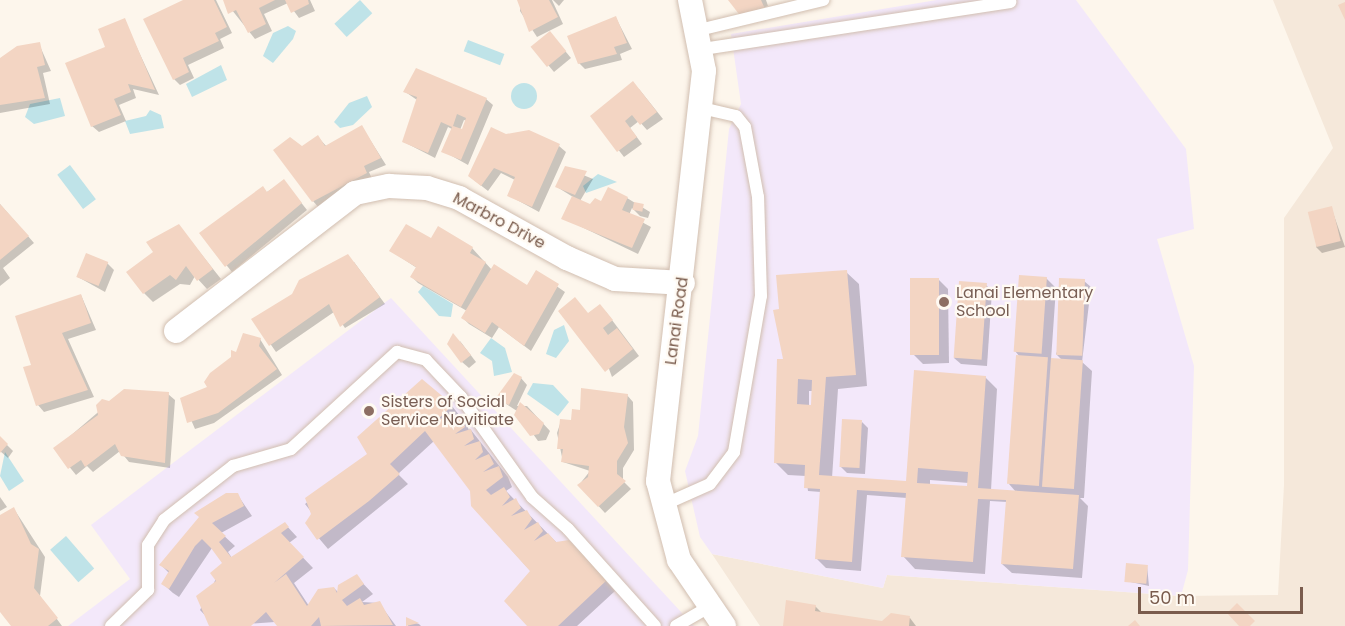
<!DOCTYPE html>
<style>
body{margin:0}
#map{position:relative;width:1345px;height:626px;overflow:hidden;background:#fdf6ec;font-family:Poppins,sans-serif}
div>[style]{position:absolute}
.residential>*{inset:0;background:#f5e8da}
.education>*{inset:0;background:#f3e8fa}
.water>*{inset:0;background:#bfe3e8;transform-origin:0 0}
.round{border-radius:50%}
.shadow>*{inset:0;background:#0003}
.building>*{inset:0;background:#f3d5c3;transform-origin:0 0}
.roads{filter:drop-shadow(0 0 2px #d1beb0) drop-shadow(0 0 2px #d1beb0)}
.lane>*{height:12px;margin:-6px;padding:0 6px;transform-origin:6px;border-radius:6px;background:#fff}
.street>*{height:24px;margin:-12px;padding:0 12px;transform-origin:12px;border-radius:12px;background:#fff}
.dots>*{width:16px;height:16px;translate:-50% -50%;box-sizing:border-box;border:3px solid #fffaf3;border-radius:50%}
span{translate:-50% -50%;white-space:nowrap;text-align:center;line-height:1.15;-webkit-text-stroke:4.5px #fffaf3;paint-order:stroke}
.street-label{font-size:16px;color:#7a5c4d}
.education-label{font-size:16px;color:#785e54}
.left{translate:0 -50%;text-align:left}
.scale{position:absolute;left:1138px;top:587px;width:165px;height:27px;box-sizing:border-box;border:3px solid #7a5c4d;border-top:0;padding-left:8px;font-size:18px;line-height:21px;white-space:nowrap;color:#7a5c4d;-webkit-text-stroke:4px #fffaf3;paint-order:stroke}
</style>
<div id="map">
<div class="residential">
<div style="clip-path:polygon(1273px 0,1345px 0,1345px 626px,760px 626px,712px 554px,883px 588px,887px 575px,1181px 596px,1278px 595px,1284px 485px,1284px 218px,1333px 148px)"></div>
</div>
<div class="education">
<div style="clip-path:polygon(937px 0,1076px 0,1186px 149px,1194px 229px,1157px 239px,1194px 366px,1188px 570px,1181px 596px,887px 575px,883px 588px,712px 554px,700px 537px,685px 471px,698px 436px,729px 129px,741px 104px,731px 34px)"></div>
<div style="clip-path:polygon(391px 298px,694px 626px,68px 626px,130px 579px,91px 525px)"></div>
</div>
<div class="water">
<div style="left:360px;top:0;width:18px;height:35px;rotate:47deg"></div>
<div style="clip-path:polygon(288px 26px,296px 31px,293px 39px,273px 63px,263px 56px,273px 33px)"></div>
<div style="left:468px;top:40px;width:39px;height:12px;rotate:21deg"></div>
<div style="clip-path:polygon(221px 65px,227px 80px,192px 97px,186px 84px)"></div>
<div class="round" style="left:511px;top:83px;width:26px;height:26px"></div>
<div style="clip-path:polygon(367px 96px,372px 107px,353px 125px,340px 128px,334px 122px,349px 103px)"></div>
<div style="clip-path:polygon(60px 98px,65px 116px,34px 124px,25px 117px,30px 104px)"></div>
<div style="clip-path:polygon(150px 110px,161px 115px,164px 128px,130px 134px,125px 121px,146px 116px)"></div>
<div style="left:70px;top:165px;width:43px;height:16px;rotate:53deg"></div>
<div style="clip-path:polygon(598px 174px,617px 182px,586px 193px,583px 186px)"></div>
<div style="clip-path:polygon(423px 286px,453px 304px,451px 317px,439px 316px,418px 292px)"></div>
<div style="clip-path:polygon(564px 325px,569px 341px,556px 358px,546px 354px,554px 330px)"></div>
<div style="clip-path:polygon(491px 338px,505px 348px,512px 372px,494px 376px,492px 361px,480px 353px)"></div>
<div style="clip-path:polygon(533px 383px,553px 385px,569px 402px,558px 416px,527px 394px)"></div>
<div style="clip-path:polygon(5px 452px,24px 481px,9px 491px,0 476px)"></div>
<div style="left:66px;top:536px;width:43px;height:21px;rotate:49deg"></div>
</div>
<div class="shadow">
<div style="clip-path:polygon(187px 0,216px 0,232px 33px,220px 39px,224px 48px,188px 65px,194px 78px,180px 85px,174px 79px)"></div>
<div style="clip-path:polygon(224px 0,310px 0,315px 11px,299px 18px,288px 3px,264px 14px,272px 31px,255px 39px)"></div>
<div style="clip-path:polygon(521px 0,552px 0,563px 24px,537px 37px,520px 11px)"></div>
<div style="clip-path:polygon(553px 0,564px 0,559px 6px)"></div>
<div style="clip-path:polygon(729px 0,766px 0,768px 6px,744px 16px)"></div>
<div style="clip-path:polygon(616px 18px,632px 49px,620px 54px,622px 60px,585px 69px,579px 63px)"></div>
<div style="clip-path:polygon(124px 20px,159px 95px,133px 89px,136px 98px,119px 105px,126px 121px,99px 132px,92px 126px)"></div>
<div style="clip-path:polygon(556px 40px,571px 58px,554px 72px,533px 47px)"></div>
<div style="clip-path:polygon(39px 44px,51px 71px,43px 73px,50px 104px,0 113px,0 125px,0 59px)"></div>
<div style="clip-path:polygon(639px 89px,663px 119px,647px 130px,639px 121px,630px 128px,642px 144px,624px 157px,592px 116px)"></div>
<div style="clip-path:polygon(evenodd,404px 91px,486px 99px,493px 105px,468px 165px,443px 151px,452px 129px,448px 127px,435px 158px,404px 142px,417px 100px,404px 91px,464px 120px,467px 121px,462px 131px,460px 130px,464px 120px)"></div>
<div style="clip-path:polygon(362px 127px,386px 165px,369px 172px,372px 179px,319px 208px,313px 201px,302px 148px,318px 137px,327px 147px)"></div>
<div style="clip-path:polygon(505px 135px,559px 146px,566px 152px,539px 212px,508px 195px,515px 180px,501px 173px,488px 191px,469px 176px)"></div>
<div style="clip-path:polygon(566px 168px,593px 179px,580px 201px,590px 206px,627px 198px,650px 212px,648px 218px,640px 216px,632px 208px,629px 215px,651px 227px,638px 254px,563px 218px,573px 197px,557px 187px)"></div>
<div style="clip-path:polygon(284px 181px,307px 210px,232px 272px,201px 234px)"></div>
<div style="clip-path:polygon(0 204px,34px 243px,3px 268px,10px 278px,0 286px)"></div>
<div style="clip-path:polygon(1331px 207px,1345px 247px,1322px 253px,1316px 247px)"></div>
<div style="clip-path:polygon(179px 226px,221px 279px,207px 289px,195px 276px,190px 285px,180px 284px,153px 302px,144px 293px,155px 252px)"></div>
<div style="clip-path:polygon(431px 240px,472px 248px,492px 270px,527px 287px,536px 272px,565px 292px,531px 351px,499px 327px,492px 338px,469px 324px,463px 318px,467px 311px,418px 283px,412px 277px,417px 268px,391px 251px)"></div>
<div style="clip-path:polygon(354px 262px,385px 304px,345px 328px,334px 312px,276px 352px,253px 319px)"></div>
<div style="clip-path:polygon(107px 263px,114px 270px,105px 292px,78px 277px)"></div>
<div style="clip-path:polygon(evenodd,846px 272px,859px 284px,867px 386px,838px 389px,832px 478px,908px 483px,915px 372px,985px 377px,997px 389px,991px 490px,1016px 492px,1009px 484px,1020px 357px,1015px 351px,1046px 278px,1056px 288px,1051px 360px,1062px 360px,1056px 354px,1084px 281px,1091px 287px,1082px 362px,1092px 371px,1084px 498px,1080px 498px,1088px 506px,1082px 578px,1012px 573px,1002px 564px,1007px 502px,990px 501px,985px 574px,915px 569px,903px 556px,907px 498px,867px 495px,861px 571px,826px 568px,817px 559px,821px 492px,808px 491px,806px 476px,788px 475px,776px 463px,784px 360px,846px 272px,809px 391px,813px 391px,812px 406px,809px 406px,809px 391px,846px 272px,930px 480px,969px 483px,969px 488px,930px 485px,930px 480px)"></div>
<div style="clip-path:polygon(938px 279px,948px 289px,949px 363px,923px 364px,913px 354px)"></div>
<div style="clip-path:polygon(986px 285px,992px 291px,987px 366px,961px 364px,954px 358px)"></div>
<div style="clip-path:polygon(81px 295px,96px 330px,68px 339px,94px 397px,44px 412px,38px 405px,33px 366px)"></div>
<div style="clip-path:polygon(606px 312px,639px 356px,612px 377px,589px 315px)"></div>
<div style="clip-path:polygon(260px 339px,282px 375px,214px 423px,195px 429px,182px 399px,210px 388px,237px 354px)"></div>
<div style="clip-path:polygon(460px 341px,476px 362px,469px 368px,462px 362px)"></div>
<div style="clip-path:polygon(521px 378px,527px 385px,517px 406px,527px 406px,550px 431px,546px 440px,538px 441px,517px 411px,497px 398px)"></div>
<div style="clip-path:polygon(168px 394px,175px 400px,170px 468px,129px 462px,120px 451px,93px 472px,87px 466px,76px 475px,55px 449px,110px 402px)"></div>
<div style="clip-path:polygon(627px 395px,633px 402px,634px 450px,623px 468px,623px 481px,631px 489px,605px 513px,579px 485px,590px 471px,563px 462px,557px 433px,561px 421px,572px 422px,582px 412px)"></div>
<div style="clip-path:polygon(452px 406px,508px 477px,512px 487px,506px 491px,557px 543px,579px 551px,615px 591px,577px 626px,529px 626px,534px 575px,472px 506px,471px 491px,434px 441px,398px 474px,408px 484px,328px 549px,306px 523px,313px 514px,305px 504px,369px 455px)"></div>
<div style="clip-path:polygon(862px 422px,868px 428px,865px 474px,847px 473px,840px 466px)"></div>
<div style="clip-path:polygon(0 438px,13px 451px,8px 458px,0 451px)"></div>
<div style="clip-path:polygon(237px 494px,252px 516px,221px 533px,235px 546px,228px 552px,232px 558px,285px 524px,297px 537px,289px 543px,313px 568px,294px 583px,309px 606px,334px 588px,339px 593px,356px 576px,373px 594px,362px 602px,379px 603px,396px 626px,279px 626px,275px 622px,215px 626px,200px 610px,224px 563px,212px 548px,179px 597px,173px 593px,163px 584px,169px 573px,161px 565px)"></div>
<div style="clip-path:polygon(0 497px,7px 507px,0 511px)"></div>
<div style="clip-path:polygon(14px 509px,45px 557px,40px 596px,62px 626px,14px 626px,0 607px,0 516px)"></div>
<div style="clip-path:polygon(1147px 566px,1149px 586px,1126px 581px)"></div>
<div style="clip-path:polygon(815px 606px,822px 613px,883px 622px,910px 618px,916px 626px,784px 626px)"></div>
<div style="clip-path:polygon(407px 620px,419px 624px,421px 626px,408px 626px)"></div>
</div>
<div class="building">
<div style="clip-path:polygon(183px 0,214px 0,227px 27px,215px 33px,219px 41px,183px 58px,189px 72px,173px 80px,143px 19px)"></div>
<div style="clip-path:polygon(223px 0,275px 0,259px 8px,266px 24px,248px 33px,236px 10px,228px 14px)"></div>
<div style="clip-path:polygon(285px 0,308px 0,309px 4px,291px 13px)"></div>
<div style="clip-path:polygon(517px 0,549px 0,558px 17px,529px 32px)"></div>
<div style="clip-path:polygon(728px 0,761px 0,765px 9px,742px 18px)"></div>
<div style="clip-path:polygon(1345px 2px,1345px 20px,1338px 5px)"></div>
<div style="clip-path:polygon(616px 16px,627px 43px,614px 47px,617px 54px,578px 64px,567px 36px)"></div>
<div style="clip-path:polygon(125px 18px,155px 90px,128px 84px,131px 92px,114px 99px,121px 115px,91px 127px,65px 63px,105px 47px,98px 29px)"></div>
<div style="left:550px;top:31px;width:26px;height:25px;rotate:51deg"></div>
<div style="clip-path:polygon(40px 42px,45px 65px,37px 67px,45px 98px,0 105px,0 58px,17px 46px)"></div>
<div style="clip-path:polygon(evenodd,416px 68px,487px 98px,461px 160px,441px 152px,452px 127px,441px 122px,428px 153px,402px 142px,417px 97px,403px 92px,416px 68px,457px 114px,466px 118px,462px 129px,453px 126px,457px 114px)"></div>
<div style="clip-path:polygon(633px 81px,657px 112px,640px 125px,632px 115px,625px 121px,637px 137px,617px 152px,590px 116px)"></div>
<div style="clip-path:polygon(362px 125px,381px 158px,364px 166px,367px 173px,312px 202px,273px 150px,290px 137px,302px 146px,318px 135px,325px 146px)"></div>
<div style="clip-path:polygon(491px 127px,506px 134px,529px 130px,560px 144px,532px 207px,507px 196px,515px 177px,494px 168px,481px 186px,468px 176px)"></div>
<div style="clip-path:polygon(565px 166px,587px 171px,575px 195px,555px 187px)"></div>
<div style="clip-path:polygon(284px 179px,302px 203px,225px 267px,199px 233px,263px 186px,267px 192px)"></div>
<div style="clip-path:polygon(608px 187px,628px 197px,622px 210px,645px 219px,632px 248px,561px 219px,572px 196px,590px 204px,595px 198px,601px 201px)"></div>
<div style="left:634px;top:202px;width:10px;height:8px;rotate:11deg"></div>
<div style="clip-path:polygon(0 204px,29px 236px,0 260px)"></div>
<div style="left:1332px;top:206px;width:36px;height:25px;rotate:76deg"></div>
<div style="clip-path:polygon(179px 224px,213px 269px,197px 281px,186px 266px,176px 280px,170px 275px,143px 294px,126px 272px,153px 252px,146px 242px)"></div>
<div style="clip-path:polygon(406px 224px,431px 238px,438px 226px,473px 247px,470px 253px,486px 262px,461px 307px,410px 277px,416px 267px,389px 251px)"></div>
<div style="left:86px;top:253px;width:24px;height:26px;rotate:22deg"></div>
<div style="clip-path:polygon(348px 254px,380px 297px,340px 327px,329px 304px,269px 346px,251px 319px,292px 294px,299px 280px)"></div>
<div style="clip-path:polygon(494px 264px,527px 285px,536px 270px,559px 284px,524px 346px,492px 322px,485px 333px,461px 318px)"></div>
<div style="clip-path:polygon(evenodd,847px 270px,856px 375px,826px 377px,819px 475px,906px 481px,914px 370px,986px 376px,978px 488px,1079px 495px,1073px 569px,1001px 564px,1006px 500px,978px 499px,973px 562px,901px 557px,906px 493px,857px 490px,852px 562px,815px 559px,820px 489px,804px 488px,805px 465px,774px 463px,777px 359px,783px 359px,773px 310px,779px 309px,776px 275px,847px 270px,798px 379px,812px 380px,811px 405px,797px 404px,798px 379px,847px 270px,918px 468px,968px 472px,967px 486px,917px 483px,918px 468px)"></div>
<div style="left:1019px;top:275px;width:28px;height:77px;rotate:4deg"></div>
<div style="left:910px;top:278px;width:29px;height:77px"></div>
<div style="left:1059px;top:278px;width:26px;height:77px;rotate:2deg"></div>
<div style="left:959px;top:281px;width:28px;height:77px;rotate:4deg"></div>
<div style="clip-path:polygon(81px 294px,91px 323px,62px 333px,88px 390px,36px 406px,23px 367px,31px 365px,15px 316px)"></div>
<div style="clip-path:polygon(575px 297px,588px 313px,600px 304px,613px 320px,603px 328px,608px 335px,617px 328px,633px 349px,605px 372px,558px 311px)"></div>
<div style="clip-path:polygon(243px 333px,261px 338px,259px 346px,277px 369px,218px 413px,187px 423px,180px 398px,207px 387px,204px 382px,210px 373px,231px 357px,231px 350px,236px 352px)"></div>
<div style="clip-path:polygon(453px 333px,471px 355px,461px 363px,447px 344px)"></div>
<div style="left:1016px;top:355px;width:32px;height:129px;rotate:4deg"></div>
<div style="left:1051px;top:358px;width:32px;height:129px;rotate:4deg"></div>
<div style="clip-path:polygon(514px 373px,522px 377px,509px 405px,495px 399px)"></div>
<div style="clip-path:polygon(422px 379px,453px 405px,438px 419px,461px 416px,465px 427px,455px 434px,471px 429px,474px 439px,464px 446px,480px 441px,483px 452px,475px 460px,489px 454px,494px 464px,483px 472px,499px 466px,503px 477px,486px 490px,491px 495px,504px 487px,510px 497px,502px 506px,516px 498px,521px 508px,511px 516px,527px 510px,532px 519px,524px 530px,538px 522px,543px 531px,534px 541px,548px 533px,556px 542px,569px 540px,607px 580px,558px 626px,527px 626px,504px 601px,530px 571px,471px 506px,470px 491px,425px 431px,390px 464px,400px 474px,369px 501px,317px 540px,305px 523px,311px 514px,305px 498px,367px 454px,357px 437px)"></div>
<div style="clip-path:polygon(581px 388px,628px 394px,624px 427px,628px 443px,617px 461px,617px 474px,626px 481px,598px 507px,577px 485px,588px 477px,589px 466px,561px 462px,563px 449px,557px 449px,560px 419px,571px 420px,572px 409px,580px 410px)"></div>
<div style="clip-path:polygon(124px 389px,169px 392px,165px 463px,121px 456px,115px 444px,85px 467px,81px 460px,68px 469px,53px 448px,98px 415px,96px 405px,102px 399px,109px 401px)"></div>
<div style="clip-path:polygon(520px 402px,544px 423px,539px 434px,530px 436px,514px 415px)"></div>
<div style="left:842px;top:419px;width:20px;height:48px;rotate:3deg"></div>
<div style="clip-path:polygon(0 436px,8px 444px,0 453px)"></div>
<div style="clip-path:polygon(226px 493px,238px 493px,244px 506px,212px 523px,226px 536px,219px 542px,231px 557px,285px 522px,289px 527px,281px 533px,304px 557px,274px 583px,286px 574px,307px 606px,318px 589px,334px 587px,337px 593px,338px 585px,357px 574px,364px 584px,342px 600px,347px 606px,360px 598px,364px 605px,380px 601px,393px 625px,321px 626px,319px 617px,311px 626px,277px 626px,266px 612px,251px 626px,209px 626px,196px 596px,216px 581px,210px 573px,222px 563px,211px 548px,202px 539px,195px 546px,169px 589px,161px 584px,169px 571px,159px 565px,199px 517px,194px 513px)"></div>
<div style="clip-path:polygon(14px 507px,31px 544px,39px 549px,34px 588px,58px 618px,48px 626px,11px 626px,0 612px,0 515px)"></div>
<div style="left:1126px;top:563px;width:22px;height:19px;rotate:5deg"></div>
<div style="clip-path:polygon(786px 600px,816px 605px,815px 611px,882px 621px,891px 613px,910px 616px,909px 626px,783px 626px)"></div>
<div style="clip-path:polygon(1237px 603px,1255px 621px,1250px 626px,1239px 626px,1227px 613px)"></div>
<div style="clip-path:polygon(406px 617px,419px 623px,406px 626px)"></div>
<div style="clip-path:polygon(1135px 620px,1140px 626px,1128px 626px)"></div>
</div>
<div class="roads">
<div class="lane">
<div style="left:699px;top:30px;width:128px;rotate:-13.6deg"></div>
<div style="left:703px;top:49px;width:311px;rotate:-8.7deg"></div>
<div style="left:663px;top:505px;width:51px;rotate:-24.1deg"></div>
<div style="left:710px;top:484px;width:40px;rotate:-53deg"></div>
<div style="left:734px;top:452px;width:158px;rotate:-80.2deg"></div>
<div style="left:761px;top:296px;width:99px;rotate:-91.7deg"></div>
<div style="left:758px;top:197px;width:71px;rotate:-100.5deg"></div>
<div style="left:745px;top:127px;width:14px;rotate:-129deg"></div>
<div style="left:736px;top:116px;width:37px;rotate:-167deg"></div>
<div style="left:111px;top:626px;width:52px;rotate:-44.2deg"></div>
<div style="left:148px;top:590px;width:45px;rotate:-90deg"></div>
<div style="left:148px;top:545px;width:30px;rotate:-57deg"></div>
<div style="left:164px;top:520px;width:88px;rotate:-38deg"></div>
<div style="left:233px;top:466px;width:60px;rotate:-16.3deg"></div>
<div style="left:291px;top:449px;width:144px;rotate:-42.5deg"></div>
<div style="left:397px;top:352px;width:30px;rotate:15deg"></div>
<div style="left:426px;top:360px;width:51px;rotate:46.6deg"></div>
<div style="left:461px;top:397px;width:123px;rotate:54.6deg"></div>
<div style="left:532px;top:497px;width:48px;rotate:41.6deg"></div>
<div style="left:568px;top:529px;width:130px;rotate:48.1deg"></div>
<div style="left:676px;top:626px;width:38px;rotate:-30deg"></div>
</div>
<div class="street">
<div style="left:690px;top:0;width:72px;rotate:78.8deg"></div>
<div style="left:704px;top:71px;width:413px;rotate:96.4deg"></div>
<div style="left:658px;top:481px;width:82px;rotate:75.1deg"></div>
<div style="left:679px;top:560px;width:80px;rotate:55.7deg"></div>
<div style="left:176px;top:331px;width:226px;rotate:-37.6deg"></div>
<div style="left:355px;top:193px;width:35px;rotate:-12deg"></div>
<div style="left:389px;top:186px;width:38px;rotate:3deg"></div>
<div style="left:427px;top:188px;width:34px;rotate:17deg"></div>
<div style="left:459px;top:198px;width:124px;rotate:29.1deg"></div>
<div style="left:567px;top:258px;width:52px;rotate:23.6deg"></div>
<div style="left:615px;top:279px;width:68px;rotate:3.4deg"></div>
</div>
</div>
<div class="dots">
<div style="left:944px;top:302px;background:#8d6e63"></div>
<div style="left:369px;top:411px;background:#8d6e63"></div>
</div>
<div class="street-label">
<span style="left:499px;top:221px;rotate:28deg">Marbro Drive</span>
<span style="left:677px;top:321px;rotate:-82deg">Lanai Road</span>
</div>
<div class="education-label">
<span class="left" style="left:956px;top:302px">Lanai Elementary<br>School</span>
<span class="left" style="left:381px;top:411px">Sisters of Social<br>Service Novitiate</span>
</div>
<div class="scale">50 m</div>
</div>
